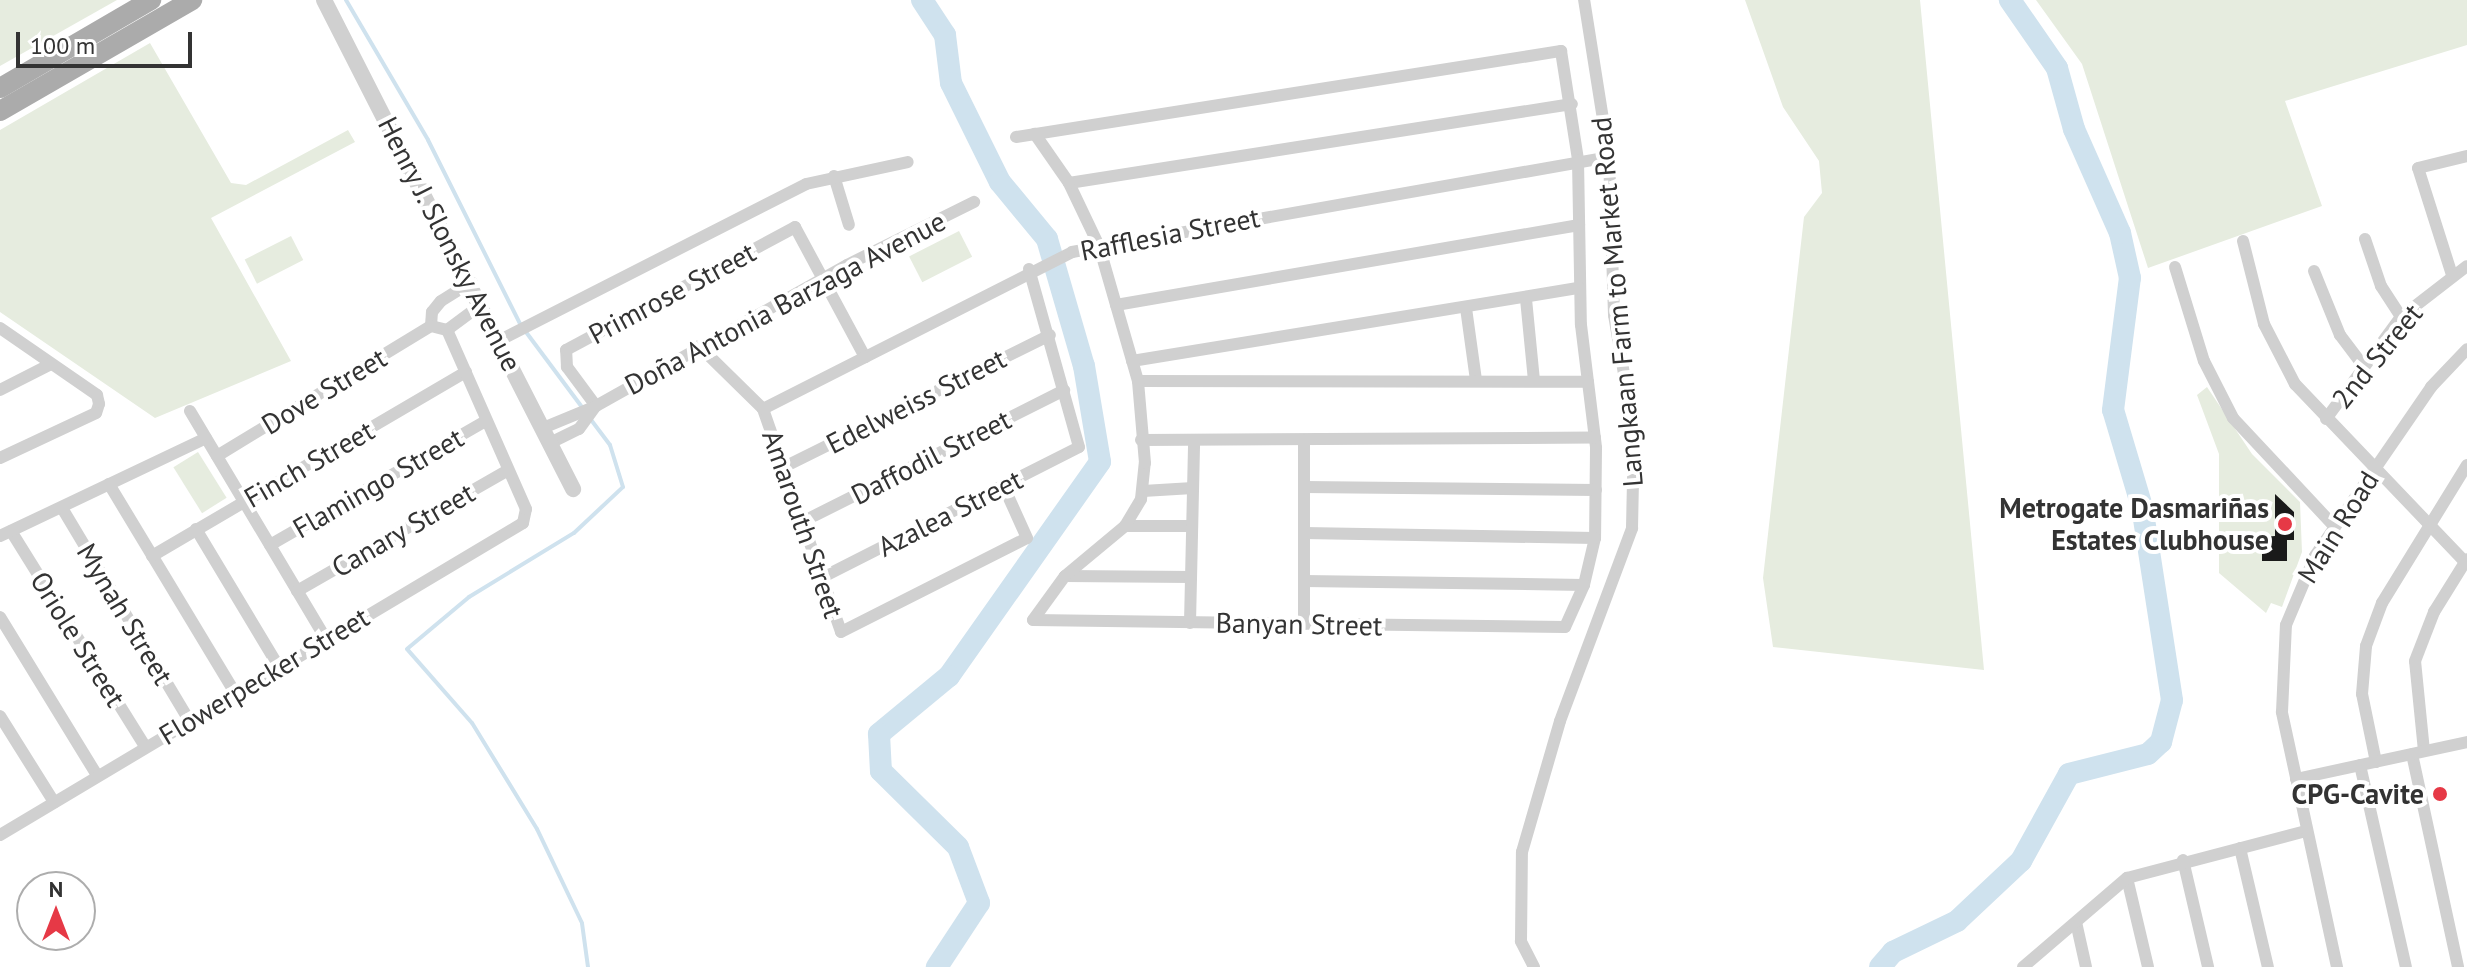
<!DOCTYPE html>
<meta charset="utf-8">
<style>
body{margin:0}
#map{position:relative;width:2467px;height:967px;overflow:hidden;background:#fff;font-family:"PT Sans",sans-serif}
div>[style]{position:absolute}
.green>*{inset:0;background:#e6ecdf;transform-origin:0 0}
.stream>*{height:4px;margin:-2px;padding:0 2px;transform-origin:2px;border-radius:2px;background:#cfe2ee}
.river>*{height:22px;margin:-11px;padding:0 11px;transform-origin:11px;border-radius:11px;background:#cfe2ee}
.building>*{inset:0;background:#1a1a1a}
.minor>*{height:12px;margin:-6px;padding:0 6px;transform-origin:6px;border-radius:6px;background:#d0d0d0}
.tertiary>*{height:16px;margin:-8px;padding:0 8px;transform-origin:8px;border-radius:8px;background:#d0d0d0}
.primary>*{height:20px;margin:-10px;padding:0 10px;transform-origin:10px;border-radius:10px;background:#ababab}
.dots>*{width:22px;height:22px;translate:-50% -50%;box-sizing:border-box;border:4px solid #fff;border-radius:50%}
span{translate:-50% -50%;white-space:nowrap;text-align:center;line-height:1.15;-webkit-text-stroke:8px #fff;paint-order:stroke}
.street-label{font-size:28px;color:#333}
.poi-label{font-size:28px;color:#333;font-weight:700}
.right{translate:-100% -50%;text-align:right}
.north{position:absolute;left:16px;top:871px;width:80px;height:80px;box-sizing:border-box;background:#fff;border:2px solid #adadad;border-radius:50%;rotate:0deg;font-size:22px;font-weight:700;line-height:32px;text-align:center;color:#333}
.north::after{content:'';display:block;margin:auto;width:28px;height:36px;background:#e63946;clip-path:polygon(50% 0,100% 100%,50% 72%,0 100%)}
.scale{position:absolute;left:16px;top:32px;width:176px;height:36px;box-sizing:border-box;border:4px solid #333;border-top:0;padding-left:10px;font-size:24px;line-height:28px;white-space:nowrap;color:#333;-webkit-text-stroke:6px #fff;paint-order:stroke}
</style>
<div id="map">
<div class="green">
<div style="clip-path:polygon(0 0,117px 0,0 66px)"></div>
<div style="clip-path:polygon(1745px 0,1920px 0,1984px 670px,1773px 647px,1763px 578px,1804px 217px,1822px 193px,1819px 161px,1783px 107px)"></div>
<div style="clip-path:polygon(2036px 0,2467px 0,2467px 45px,2285px 101px,2322px 206px,2148px 268px,2082px 64px)"></div>
<div style="clip-path:polygon(150px 43px,231px 183px,246px 185px,348px 130px,355px 142px,211px 218px,291px 361px,155px 418px,0 312px,0 130px)"></div>
<div style="left:959px;top:231px;width:29px;height:56px;rotate:63deg"></div>
<div style="left:291px;top:236px;width:27px;height:52px;rotate:63deg"></div>
<div style="clip-path:polygon(2207px 387px,2252px 454px,2300px 502px,2302px 552px,2282px 607px,2271px 603px,2266px 613px,2219px 573px,2219px 454px,2197px 395px)"></div>
<div style="left:198px;top:452px;width:54px;height:29px;rotate:58deg"></div>
</div>
<div class="stream">
<div style="left:346px;top:0;width:162px;rotate:59.6deg"></div>
<div style="left:428px;top:140px;width:206px;rotate:63.4deg"></div>
<div style="left:520px;top:324px;width:107px;rotate:53.3deg"></div>
<div style="left:588px;top:967px;width:44px;rotate:-97.8deg"></div>
<div style="left:582px;top:923px;width:104px;rotate:-115.6deg"></div>
<div style="left:537px;top:829px;width:124px;rotate:-121.5deg"></div>
<div style="left:472px;top:723px;width:98px;rotate:-131.3deg"></div>
<div style="left:407px;top:649px;width:81px;rotate:-40deg"></div>
<div style="left:469px;top:597px;width:123px;rotate:-31.4deg"></div>
<div style="left:574px;top:533px;width:67px;rotate:-43.2deg"></div>
<div style="left:623px;top:487px;width:44px;rotate:-107.2deg"></div>
<div style="left:610px;top:445px;width:35px;rotate:-127deg"></div>
</div>
<div class="river">
<div style="left:922px;top:0;width:42px;rotate:56.7deg"></div>
<div style="left:945px;top:35px;width:48px;rotate:82.9deg"></div>
<div style="left:951px;top:83px;width:110px;rotate:63.7deg"></div>
<div style="left:1000px;top:182px;width:74px;rotate:50.5deg"></div>
<div style="left:1047px;top:239px;width:132px;rotate:73.8deg"></div>
<div style="left:1084px;top:366px;width:97px;rotate:80.5deg"></div>
<div style="left:1100px;top:462px;width:262px;rotate:125.2deg"></div>
<div style="left:949px;top:676px;width:91px;rotate:140.4deg"></div>
<div style="left:879px;top:734px;width:37px;rotate:87deg"></div>
<div style="left:881px;top:771px;width:108px;rotate:44.6deg"></div>
<div style="left:958px;top:847px;width:60px;rotate:69.4deg"></div>
<div style="left:979px;top:903px;width:77px;rotate:123.3deg"></div>
<div style="left:1880px;top:967px;width:20px;rotate:-49deg"></div>
<div style="left:1893px;top:952px;width:71px;rotate:-25.8deg"></div>
<div style="left:1957px;top:921px;width:88px;rotate:-43.2deg"></div>
<div style="left:2021px;top:861px;width:99px;rotate:-61.1deg"></div>
<div style="left:2069px;top:774px;width:81px;rotate:-14.2deg"></div>
<div style="left:2148px;top:754px;width:18px;rotate:-43deg"></div>
<div style="left:2161px;top:742px;width:43px;rotate:-75.3deg"></div>
<div style="left:2172px;top:700px;width:195px;rotate:-98.8deg"></div>
<div style="left:2142px;top:507px;width:101px;rotate:-106.6deg"></div>
<div style="left:2113px;top:410px;width:133px;rotate:-82.7deg"></div>
<div style="left:2130px;top:278px;width:46px;rotate:-102.5deg"></div>
<div style="left:2120px;top:233px;width:114px;rotate:-113.9deg"></div>
<div style="left:2074px;top:129px;width:63px;rotate:-105.6deg"></div>
<div style="left:2057px;top:68px;width:83px;rotate:-124.7deg"></div>
</div>
<div class="building">
<div style="clip-path:polygon(2275px 494px,2294px 512px,2294px 540px,2287px 540px,2287px 561px,2262px 561px,2262px 537px,2275px 536px)"></div>
</div>
<div class="minor">
<div style="left:1016px;top:137px;width:552px;rotate:-8.97deg"></div>
<div style="left:1561px;top:51px;width:110px;rotate:81.1deg"></div>
<div style="left:1578px;top:160px;width:165px;rotate:89deg"></div>
<div style="left:1581px;top:325px;width:124px;rotate:83deg"></div>
<div style="left:1596px;top:448px;width:90px;rotate:90.6deg"></div>
<div style="left:1595px;top:538px;width:48px;rotate:103.2deg"></div>
<div style="left:1584px;top:585px;width:46px;rotate:114.3deg"></div>
<div style="left:1565px;top:627px;width:532px;rotate:-179.25deg"></div>
<div style="left:834px;top:176px;width:51px;rotate:73deg"></div>
<div style="left:1069px;top:183px;width:509px;rotate:-8.93deg"></div>
<div style="left:2365px;top:239px;width:50px;rotate:71.2deg"></div>
<div style="left:2381px;top:286px;width:37px;rotate:57deg"></div>
<div style="left:2243px;top:241px;width:86px;rotate:75.8deg"></div>
<div style="left:2264px;top:324px;width:68px;rotate:62.7deg"></div>
<div style="left:2295px;top:384px;width:249px;rotate:46.3deg"></div>
<div style="left:2175px;top:267px;width:98px;rotate:72.9deg"></div>
<div style="left:2204px;top:361px;width:64px;rotate:63deg"></div>
<div style="left:2233px;top:418px;width:149px;rotate:46.9deg"></div>
<div style="left:2314px;top:271px;width:69px;rotate:67.9deg"></div>
<div style="left:2340px;top:335px;width:39px;rotate:53deg"></div>
<div style="left:2452px;top:275px;width:112px;rotate:-107.6deg"></div>
<div style="left:2418px;top:168px;width:50px;rotate:-13.8deg"></div>
<div style="left:1526px;top:299px;width:82px;rotate:84.4deg"></div>
<div style="left:1116px;top:305px;width:470px;rotate:-9.8deg"></div>
<div style="left:1466px;top:308px;width:73px;rotate:82.1deg"></div>
<div style="left:431px;top:326px;width:14px;rotate:-86deg"></div>
<div style="left:432px;top:312px;width:14px;rotate:-51deg"></div>
<div style="left:441px;top:301px;width:36px;rotate:-32deg"></div>
<div style="left:0;top:328px;width:118px;rotate:34.6deg"></div>
<div style="left:97px;top:395px;width:9px;rotate:77deg"></div>
<div style="left:99px;top:404px;width:9px;rotate:108deg"></div>
<div style="left:96px;top:413px;width:106px;rotate:154.9deg"></div>
<div style="left:500px;top:340px;width:343px;rotate:-27deg"></div>
<div style="left:806px;top:184px;width:104px;rotate:-12.2deg"></div>
<div style="left:699px;top:346px;width:90px;rotate:44.5deg"></div>
<div style="left:763px;top:409px;width:236px;rotate:70.7deg"></div>
<div style="left:841px;top:632px;width:208px;rotate:-26.8deg"></div>
<div style="left:1027px;top:538px;width:56px;rotate:-114.3deg"></div>
<div style="left:1132px;top:361px;width:453px;rotate:-9.3deg"></div>
<div style="left:1138px;top:381px;width:450px;rotate:0.1deg"></div>
<div style="left:0;top:390px;width:57px;rotate:-27deg"></div>
<div style="left:596px;top:406px;width:49px;rotate:-126.6deg"></div>
<div style="left:567px;top:367px;width:17px;rotate:-93deg"></div>
<div style="left:566px;top:350px;width:260px;rotate:-28.2deg"></div>
<div style="left:795px;top:227px;width:148px;rotate:61.7deg"></div>
<div style="left:763px;top:409px;width:347px;rotate:-26.9deg"></div>
<div style="left:1072px;top:252px;width:545px;rotate:-10.03deg"></div>
<div style="left:190px;top:411px;width:265px;rotate:59.2deg"></div>
<div style="left:2326px;top:419px;width:127px;rotate:-53.7deg"></div>
<div style="left:2401px;top:317px;width:83px;rotate:-37.7deg"></div>
<div style="left:543px;top:428px;width:57px;rotate:-22.5deg"></div>
<div style="left:596px;top:406px;width:288px;rotate:-29.3deg"></div>
<div style="left:847px;top:265px;width:142px;rotate:-26.4deg"></div>
<div style="left:1141px;top:440px;width:454px;rotate:-0.3deg"></div>
<div style="left:550px;top:443px;width:32px;rotate:-26deg"></div>
<div style="left:579px;top:429px;width:29px;rotate:-54deg"></div>
<div style="left:217px;top:456px;width:250px;rotate:-31.3deg"></div>
<div style="left:431px;top:326px;width:16px;rotate:14deg"></div>
<div style="left:447px;top:330px;width:44px;rotate:-36.6deg"></div>
<div style="left:782px;top:468px;width:299px;rotate:-26.4deg"></div>
<div style="left:109px;top:484px;width:244px;rotate:58.9deg"></div>
<div style="left:1304px;top:487px;width:292px;rotate:0.6deg"></div>
<div style="left:1143px;top:491px;width:50px;rotate:-3.4deg"></div>
<div style="left:62px;top:508px;width:247px;rotate:59.1deg"></div>
<div style="left:798px;top:524px;width:298px;rotate:-26.7deg"></div>
<div style="left:1125px;top:526px;width:67px"></div>
<div style="left:196px;top:529px;width:161px;rotate:59deg"></div>
<div style="left:11px;top:531px;width:253px;rotate:58.1deg"></div>
<div style="left:1304px;top:533px;width:291px;rotate:1deg"></div>
<div style="left:0;top:536px;width:228px;rotate:-25.4deg"></div>
<div style="left:270px;top:545px;width:249px;rotate:-29.9deg"></div>
<div style="left:152px;top:556px;width:364px;rotate:-30.4deg"></div>
<div style="left:1065px;top:576px;width:126px;rotate:0.5deg"></div>
<div style="left:821px;top:578px;width:289px;rotate:-26.9deg"></div>
<div style="left:1079px;top:447px;width:185px;rotate:-105.7deg"></div>
<div style="left:1304px;top:581px;width:280px;rotate:0.8deg"></div>
<div style="left:297px;top:591px;width:243px;rotate:-29.8deg"></div>
<div style="left:0;top:617px;width:185px;rotate:58.5deg"></div>
<div style="left:1033px;top:620px;width:54px;rotate:-54deg"></div>
<div style="left:1065px;top:576px;width:78px;rotate:-39.8deg"></div>
<div style="left:1125px;top:526px;width:31px;rotate:-59deg"></div>
<div style="left:1141px;top:499px;width:36px;rotate:-84deg"></div>
<div style="left:1145px;top:463px;width:82px;rotate:-94.9deg"></div>
<div style="left:1138px;top:381px;width:141px;rotate:-106.1deg"></div>
<div style="left:1099px;top:246px;width:70px;rotate:-115.5deg"></div>
<div style="left:1069px;top:183px;width:60px;rotate:-124.8deg"></div>
<div style="left:1190px;top:623px;width:183px;rotate:-88.7deg"></div>
<div style="left:1304px;top:624px;width:184px;rotate:-90deg"></div>
<div style="left:0;top:716px;width:102px;rotate:57.9deg"></div>
<div style="left:2424px;top:751px;width:90px;rotate:-95.7deg"></div>
<div style="left:2415px;top:661px;width:53px;rotate:-68.8deg"></div>
<div style="left:2434px;top:612px;width:62px;rotate:-58.1deg"></div>
<div style="left:2412px;top:754px;width:218px;rotate:77.8deg"></div>
<div style="left:2376px;top:762px;width:69px;rotate:-101.6deg"></div>
<div style="left:2362px;top:694px;width:48px;rotate:-85.2deg"></div>
<div style="left:2366px;top:646px;width:46px;rotate:-69.6deg"></div>
<div style="left:2382px;top:603px;width:162px;rotate:-58.4deg"></div>
<div style="left:2360px;top:765px;width:207px;rotate:77.2deg"></div>
<div style="left:2296px;top:779px;width:175px;rotate:-12.2deg"></div>
<div style="left:0;top:835px;width:609px;rotate:-30.82deg"></div>
<div style="left:523px;top:523px;width:14px;rotate:-78deg"></div>
<div style="left:526px;top:509px;width:196px;rotate:-113.8deg"></div>
<div style="left:2240px;top:848px;width:122px;rotate:76.8deg"></div>
<div style="left:2183px;top:860px;width:110px;rotate:76.8deg"></div>
<div style="left:2127px;top:878px;width:91px;rotate:76.7deg"></div>
<div style="left:2076px;top:922px;width:46px;rotate:77.5deg"></div>
<div style="left:1534px;top:967px;width:29px;rotate:-117deg"></div>
<div style="left:1521px;top:941px;width:89px;rotate:-89.4deg"></div>
<div style="left:1522px;top:852px;width:136px;rotate:-73.8deg"></div>
<div style="left:1560px;top:721px;width:206px;rotate:-69.5deg"></div>
<div style="left:1632px;top:528px;width:95px;rotate:-88.8deg"></div>
<div style="left:1634px;top:433px;width:120px;rotate:-99.6deg"></div>
<div style="left:1614px;top:315px;width:158px;rotate:-91.8deg"></div>
<div style="left:1609px;top:157px;width:159px;rotate:-99deg"></div>
<div style="left:2023px;top:967px;width:137px;rotate:-40.6deg"></div>
<div style="left:2127px;top:878px;width:185px;rotate:-14.7deg"></div>
<div style="left:2337px;top:967px;width:261px;rotate:-102.2deg"></div>
<div style="left:2282px;top:712px;width:87px;rotate:-87.4deg"></div>
<div style="left:2286px;top:625px;width:75px;rotate:-67.2deg"></div>
<div style="left:2315px;top:556px;width:205px;rotate:-55.5deg"></div>
<div style="left:2431px;top:387px;width:52px;rotate:-46.5deg"></div>
</div>
<div class="tertiary">
<div style="left:324px;top:0;width:549px;rotate:63.01deg"></div>
</div>
<div class="primary">
<div style="left:0;top:88px;width:175px;rotate:-30.2deg"></div>
<div style="left:0;top:111px;width:222px;rotate:-30deg"></div>
</div>
<div class="dots">
<div style="left:2285px;top:524px;background:#e63946"></div>
<div style="left:2440px;top:794px;background:#e63946"></div>
</div>
<div class="street-label">
<span style="left:1170px;top:234px;rotate:-11deg">Rafflesia Street</span>
<span style="left:450px;top:244px;rotate:63deg">Henry J. Slonsky Avenue</span>
<span style="left:672px;top:293px;rotate:-28deg">Primrose Street</span>
<span style="left:1617px;top:302px;rotate:-95deg">Langkaan Farm to Market Road</span>
<span style="left:785px;top:303px;rotate:-28deg">Doña Antonia Barzaga Avenue</span>
<span style="left:2377px;top:356px;rotate:-51deg">2nd Street</span>
<span style="left:324px;top:391px;rotate:-31deg">Dove Street</span>
<span style="left:916px;top:401px;rotate:-27deg">Edelweiss Street</span>
<span style="left:931px;top:457px;rotate:-27deg">Daffodil Street</span>
<span style="left:309px;top:464px;rotate:-30deg">Finch Street</span>
<span style="left:378px;top:483px;rotate:-30deg">Flamingo Street</span>
<span style="left:950px;top:513px;rotate:-27deg">Azalea Street</span>
<span style="left:803px;top:524px;rotate:71deg">Amarouth Street</span>
<span style="left:2338px;top:527px;rotate:-58deg">Main Road</span>
<span style="left:403px;top:530px;rotate:-30deg">Canary Street</span>
<span style="left:125px;top:614px;rotate:59deg">Mynah Street</span>
<span style="left:1299px;top:624px;rotate:1deg">Banyan Street</span>
<span style="left:78px;top:639px;rotate:58deg">Oriole Street</span>
<span style="left:264px;top:676px;rotate:-31deg">Flowerpecker Street</span>
</div>
<div class="poi-label">
<span class="right" style="left:2269px;top:524px">Metrogate Dasmariñas<br>Estates Clubhouse</span>
<span class="right" style="left:2424px;top:794px">CPG-Cavite</span>
</div>
<div class="north">N</div>
<div class="scale">100 m</div>
</div>
